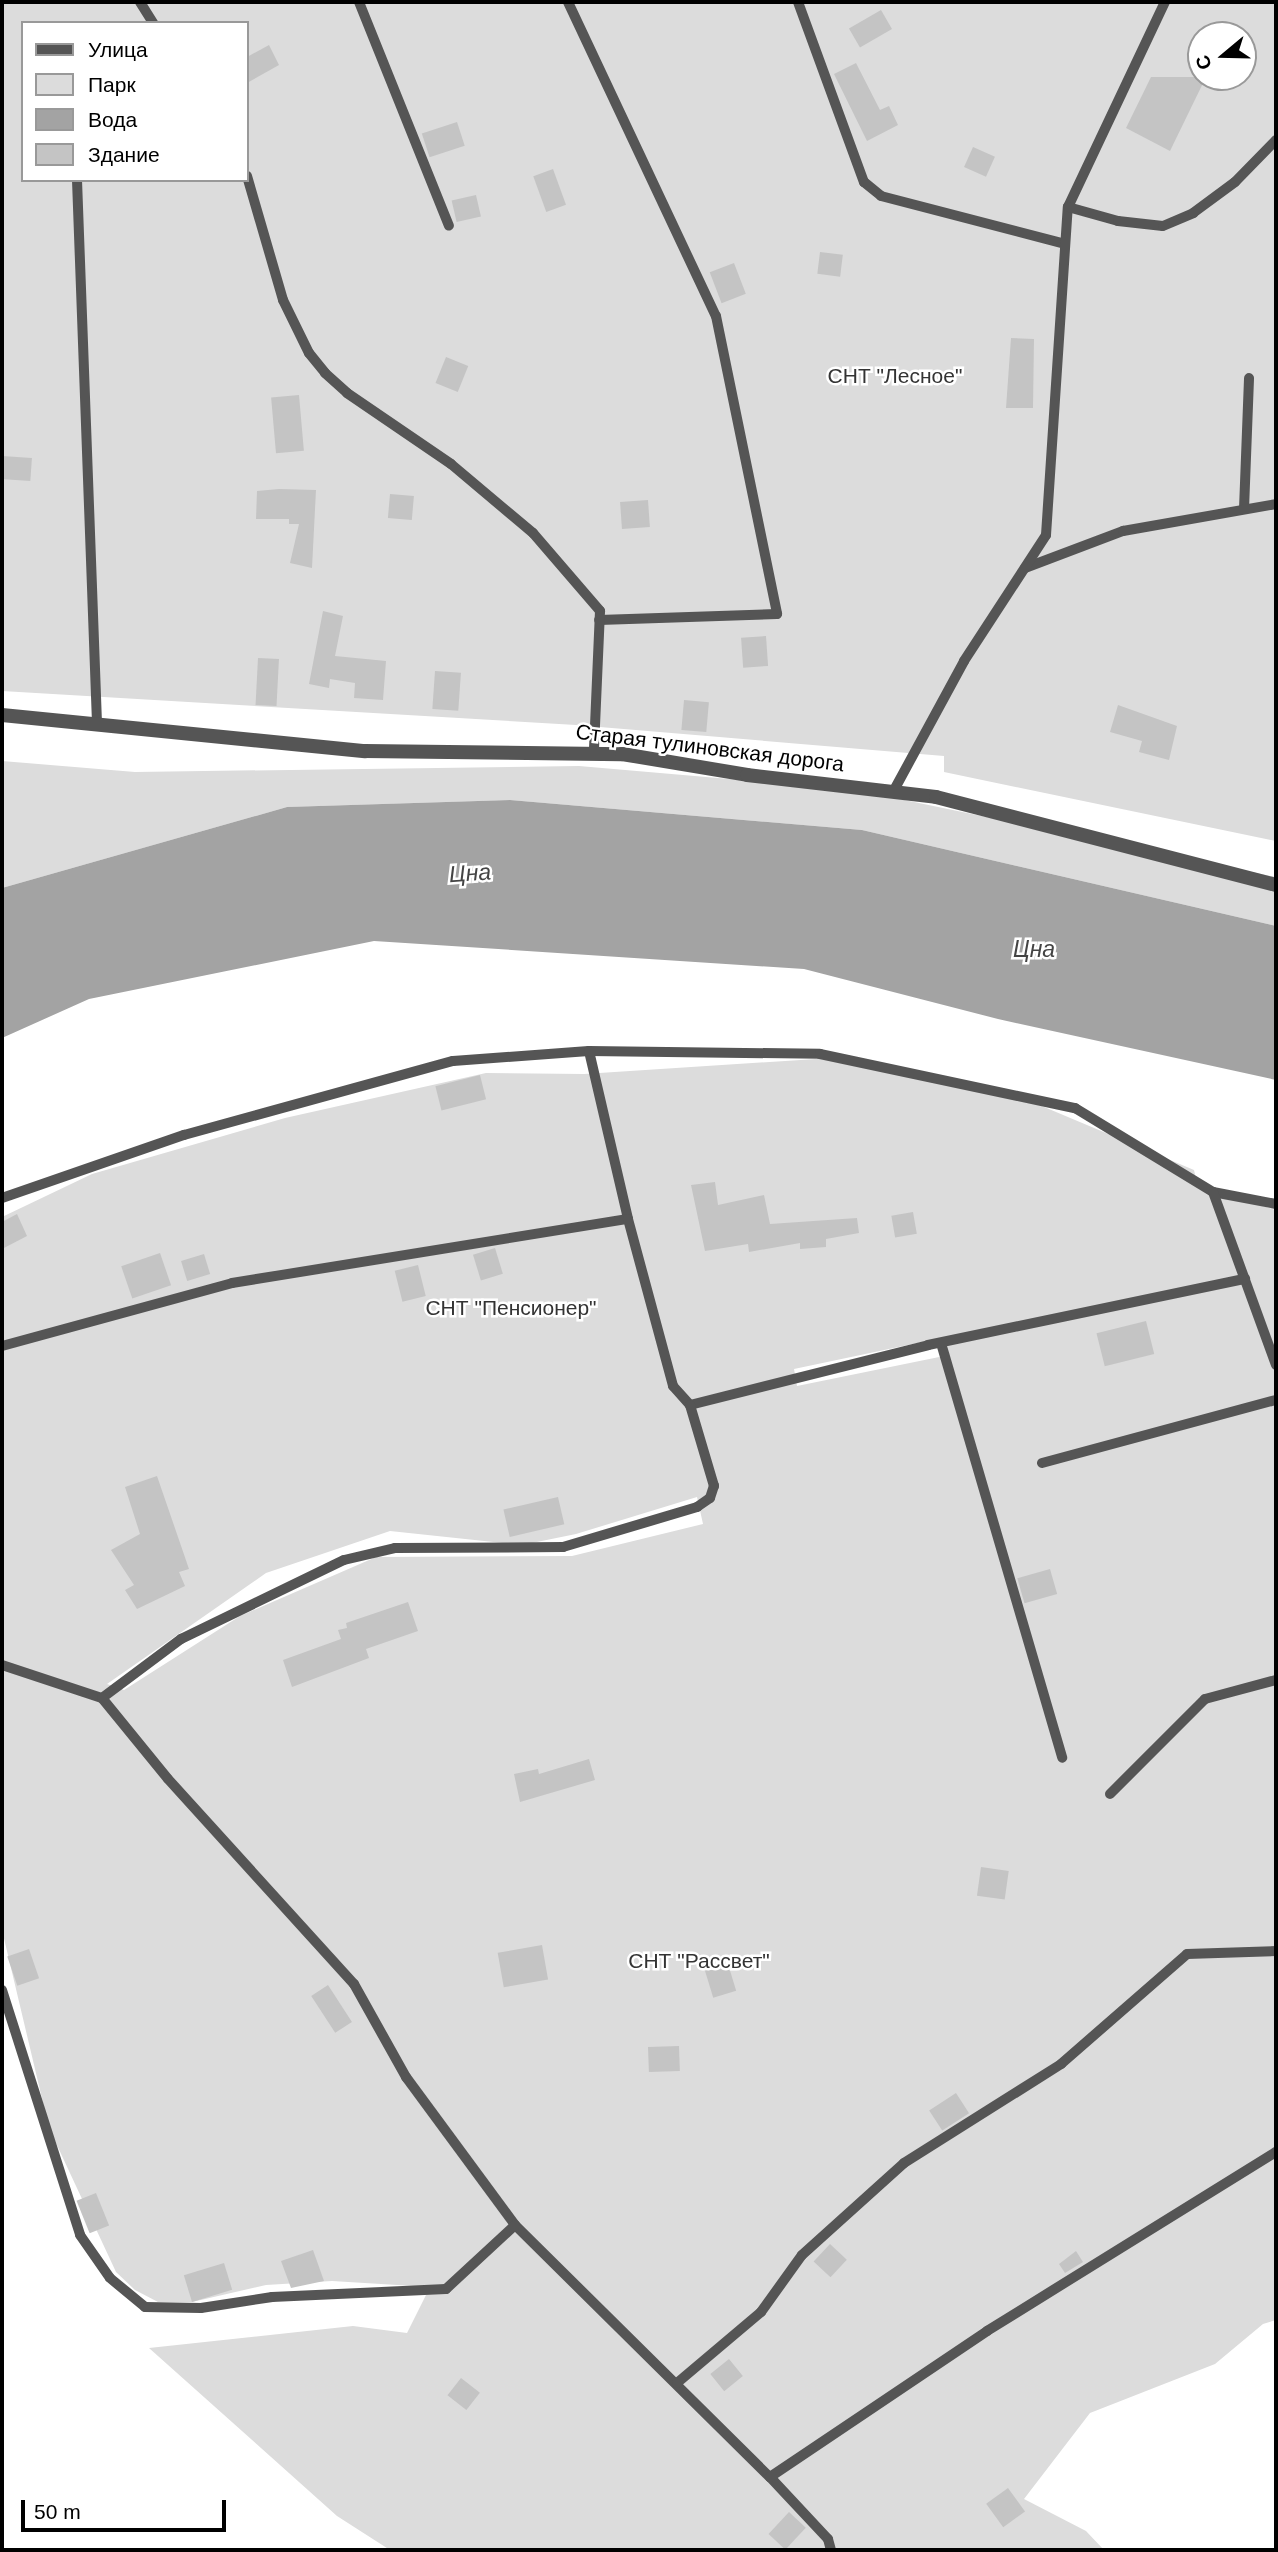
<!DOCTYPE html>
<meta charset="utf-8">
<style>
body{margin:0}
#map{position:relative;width:1278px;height:2552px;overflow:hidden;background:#fff;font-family:Arial,sans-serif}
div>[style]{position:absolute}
.green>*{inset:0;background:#dcdcdc}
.water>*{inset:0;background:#a3a3a3}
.building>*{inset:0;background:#c4c4c4;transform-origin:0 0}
.service>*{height:10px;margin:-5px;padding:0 5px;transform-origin:5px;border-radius:5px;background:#555}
.tertiary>*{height:14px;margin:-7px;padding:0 7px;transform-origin:7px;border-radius:7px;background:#555}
span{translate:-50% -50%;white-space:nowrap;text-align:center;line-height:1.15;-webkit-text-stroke:5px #fff;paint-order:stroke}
.park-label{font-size:21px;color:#333}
.street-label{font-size:21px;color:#000}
.water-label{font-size:23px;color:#444;font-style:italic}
.frame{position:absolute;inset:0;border:4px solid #000;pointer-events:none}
.legend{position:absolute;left:21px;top:21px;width:228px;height:161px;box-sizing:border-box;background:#fff;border:2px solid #999;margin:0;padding:9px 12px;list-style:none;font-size:21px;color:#000}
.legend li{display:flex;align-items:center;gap:14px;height:35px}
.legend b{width:35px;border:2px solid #999}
.north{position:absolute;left:1187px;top:21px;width:70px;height:70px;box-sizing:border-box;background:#fff;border:2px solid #999;border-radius:50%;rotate:251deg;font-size:19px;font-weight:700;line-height:28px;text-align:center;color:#000}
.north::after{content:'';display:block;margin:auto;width:24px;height:32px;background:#000;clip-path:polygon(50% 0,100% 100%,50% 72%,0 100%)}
.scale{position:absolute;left:21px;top:2500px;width:205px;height:32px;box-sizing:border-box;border:4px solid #000;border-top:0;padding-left:9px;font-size:21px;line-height:24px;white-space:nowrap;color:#000;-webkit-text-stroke:5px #fff;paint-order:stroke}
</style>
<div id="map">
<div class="green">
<div style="clip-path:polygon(evenodd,2px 2px,1276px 2px,1276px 841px,944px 772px,944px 756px,576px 725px,2px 691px,2px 2px,23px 23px,247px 23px,247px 180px,23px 180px,23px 23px,2px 2px,1201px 35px,1243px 35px,1243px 77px,1201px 77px,1201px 35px)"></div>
<div style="clip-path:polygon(2px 761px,135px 772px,579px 766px,856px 790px,1276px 877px,1276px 926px,862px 830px,510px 800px,287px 807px,2px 888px)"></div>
<div style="clip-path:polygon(evenodd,847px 1057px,1037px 1104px,1194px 1170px,1198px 1187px,1276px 1210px,1276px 2320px,1263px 2324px,1215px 2364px,1090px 2413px,1024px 2499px,1086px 2531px,1104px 2550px,390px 2550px,337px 2516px,149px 2348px,353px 2326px,407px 2333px,430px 2287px,332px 2281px,266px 2285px,192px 2302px,158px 2302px,135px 2290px,116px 2272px,49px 2128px,2px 1930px,2px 1217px,92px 1174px,285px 1118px,486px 1073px,584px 1074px,847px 1057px,946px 1337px,949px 1355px,797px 1386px,794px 1369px,946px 1337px,847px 1057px,697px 1497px,703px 1524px,572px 1556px,376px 1557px,240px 1616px,124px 1690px,107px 1684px,266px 1573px,390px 1531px,522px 1545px,576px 1534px,697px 1497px)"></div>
</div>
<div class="water">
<div style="clip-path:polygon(510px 800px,862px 830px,1276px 926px,1276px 1080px,998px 1019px,804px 969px,374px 941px,89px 999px,2px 1038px,2px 888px,287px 807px)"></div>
</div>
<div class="building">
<div style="left:881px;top:10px;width:22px;height:37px;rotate:60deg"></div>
<div style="clip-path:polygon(269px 45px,279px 65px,247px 83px,247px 57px)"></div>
<div style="clip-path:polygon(856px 63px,880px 110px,889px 106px,898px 125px,867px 141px,834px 74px)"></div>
<div style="clip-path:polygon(1151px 77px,1206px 77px,1170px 151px,1126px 128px)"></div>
<div style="left:457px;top:122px;width:25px;height:37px;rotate:72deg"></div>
<div style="left:973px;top:147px;width:24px;height:22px;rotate:24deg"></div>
<div style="left:553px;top:169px;width:38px;height:21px;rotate:70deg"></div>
<div style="left:476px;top:195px;width:22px;height:25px;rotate:77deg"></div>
<div style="left:820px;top:252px;width:23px;height:22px;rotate:7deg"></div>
<div style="left:734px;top:263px;width:33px;height:26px;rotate:69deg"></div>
<div style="clip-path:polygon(1011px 338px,1034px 339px,1033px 408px,1006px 408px)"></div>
<div style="left:446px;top:357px;width:24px;height:28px;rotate:22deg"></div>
<div style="left:299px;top:395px;width:56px;height:28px;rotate:85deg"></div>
<div style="left:2px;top:456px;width:30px;height:23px;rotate:4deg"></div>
<div style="clip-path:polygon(279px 489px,316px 490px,312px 568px,290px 563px,299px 524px,289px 524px,289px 519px,256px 519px,257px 491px)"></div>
<div style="left:390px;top:494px;width:24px;height:24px;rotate:5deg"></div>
<div style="left:648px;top:500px;width:27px;height:28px;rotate:86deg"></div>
<div style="clip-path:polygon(323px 611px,343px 616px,335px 656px,386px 661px,383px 700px,354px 698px,355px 683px,330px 679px,329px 688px,309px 684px)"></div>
<div style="left:766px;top:636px;width:30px;height:25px;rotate:86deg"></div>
<div style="left:258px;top:658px;width:21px;height:47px;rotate:3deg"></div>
<div style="left:435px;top:671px;width:26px;height:38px;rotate:4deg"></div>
<div style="left:684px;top:700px;width:25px;height:30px;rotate:5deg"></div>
<div style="clip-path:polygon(1118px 705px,1177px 726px,1169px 760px,1139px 752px,1142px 741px,1110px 732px)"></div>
<div style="left:480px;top:1075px;width:25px;height:46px;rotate:76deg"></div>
<div style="clip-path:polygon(715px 1182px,718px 1205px,764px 1195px,770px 1224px,857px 1218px,859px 1233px,826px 1239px,826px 1247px,800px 1249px,800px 1243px,749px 1252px,748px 1244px,705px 1251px,691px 1185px)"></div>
<div style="left:913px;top:1212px;width:22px;height:22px;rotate:80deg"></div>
<div style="clip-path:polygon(17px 1214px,27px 1236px,2px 1249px,2px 1222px)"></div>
<div style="left:495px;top:1248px;width:27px;height:23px;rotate:73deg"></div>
<div style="left:160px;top:1253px;width:34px;height:41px;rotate:71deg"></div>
<div style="left:204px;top:1254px;width:21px;height:24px;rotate:73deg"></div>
<div style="left:418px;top:1265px;width:32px;height:24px;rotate:76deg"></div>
<div style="left:1146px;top:1321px;width:34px;height:51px;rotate:76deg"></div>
<div style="clip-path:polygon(157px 1476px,189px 1569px,179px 1572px,185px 1586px,137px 1609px,125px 1590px,134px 1585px,111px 1550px,140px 1534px,125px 1487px)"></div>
<div style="left:558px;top:1497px;width:28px;height:56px;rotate:77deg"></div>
<div style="left:1050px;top:1569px;width:26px;height:34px;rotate:74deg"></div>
<div style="clip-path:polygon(408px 1602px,418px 1631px,366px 1649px,369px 1658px,292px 1687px,283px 1660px,341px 1639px,338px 1630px,347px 1628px,346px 1623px)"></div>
<div style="clip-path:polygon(589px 1759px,595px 1780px,520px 1802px,514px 1774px,538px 1769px,539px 1774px)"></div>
<div style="left:981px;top:1867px;width:28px;height:29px;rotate:8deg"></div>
<div style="left:542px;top:1945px;width:35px;height:45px;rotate:80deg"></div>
<div style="left:29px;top:1949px;width:31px;height:23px;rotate:71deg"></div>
<div style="left:728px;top:1964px;width:28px;height:24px;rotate:73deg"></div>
<div style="left:328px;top:1985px;width:44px;height:20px;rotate:57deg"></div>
<div style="left:679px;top:2046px;width:25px;height:31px;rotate:88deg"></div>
<div style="left:956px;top:2093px;width:24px;height:32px;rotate:57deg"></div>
<div style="left:96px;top:2193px;width:35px;height:21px;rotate:68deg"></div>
<div style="left:830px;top:2244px;width:23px;height:24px;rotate:43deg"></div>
<div style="clip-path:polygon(313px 2250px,324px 2281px,291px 2288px,281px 2261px)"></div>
<div style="clip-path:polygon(1076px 2251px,1083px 2262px,1065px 2273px,1059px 2264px)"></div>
<div style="left:224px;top:2263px;width:28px;height:42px;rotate:73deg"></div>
<div style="left:729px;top:2359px;width:22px;height:24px;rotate:51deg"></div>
<div style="left:461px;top:2378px;width:24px;height:22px;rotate:38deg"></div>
<div style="left:1008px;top:2488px;width:29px;height:27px;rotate:54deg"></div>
<div style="left:789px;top:2512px;width:23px;height:30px;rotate:43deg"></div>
</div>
<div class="service">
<div style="left:140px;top:2px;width:25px;rotate:58deg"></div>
<div style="left:359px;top:2px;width:241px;rotate:68.1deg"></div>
<div style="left:568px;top:2px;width:347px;rotate:64.8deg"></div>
<div style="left:716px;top:316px;width:304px;rotate:78.4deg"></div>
<div style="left:777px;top:614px;width:178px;rotate:178.1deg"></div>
<div style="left:798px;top:2px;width:192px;rotate:69.9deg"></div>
<div style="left:864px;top:182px;width:22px;rotate:39deg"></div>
<div style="left:881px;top:196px;width:190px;rotate:14.6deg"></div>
<div style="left:247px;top:176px;width:129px;rotate:73.8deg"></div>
<div style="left:283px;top:300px;width:59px;rotate:63.9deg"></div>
<div style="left:309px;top:353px;width:26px;rotate:51deg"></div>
<div style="left:325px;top:373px;width:30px;rotate:42deg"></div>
<div style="left:347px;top:393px;width:126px;rotate:34.3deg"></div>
<div style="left:451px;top:464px;width:107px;rotate:40.1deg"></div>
<div style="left:533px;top:533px;width:103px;rotate:49.3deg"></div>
<div style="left:600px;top:611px;width:140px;rotate:92.5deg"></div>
<div style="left:77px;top:180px;width:543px;rotate:87.89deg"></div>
<div style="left:1068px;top:207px;width:227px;rotate:-64.7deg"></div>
<div style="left:1244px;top:509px;width:131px;rotate:-87.8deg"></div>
<div style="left:1025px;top:568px;width:105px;rotate:-20.7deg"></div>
<div style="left:1123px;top:531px;width:155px;rotate:-10deg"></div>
<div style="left:893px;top:792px;width:149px;rotate:-61.5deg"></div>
<div style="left:964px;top:661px;width:150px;rotate:-56.9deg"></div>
<div style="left:1046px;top:535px;width:329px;rotate:-86.2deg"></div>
<div style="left:1068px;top:207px;width:52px;rotate:15.6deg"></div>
<div style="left:1118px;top:221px;width:45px;rotate:6.3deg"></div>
<div style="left:1163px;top:226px;width:33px;rotate:-23deg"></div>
<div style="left:1193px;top:213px;width:52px;rotate:-36.4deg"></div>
<div style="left:1235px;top:182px;width:59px;rotate:-45.7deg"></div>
<div style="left:589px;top:1051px;width:172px;rotate:76.9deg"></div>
<div style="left:1213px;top:1192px;width:64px;rotate:10.8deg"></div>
<div style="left:2px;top:1198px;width:193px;rotate:-19.1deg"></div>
<div style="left:184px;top:1135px;width:279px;rotate:-15.4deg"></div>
<div style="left:453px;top:1061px;width:136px;rotate:-4.2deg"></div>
<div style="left:589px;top:1051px;width:231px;rotate:0.7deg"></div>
<div style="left:820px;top:1054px;width:261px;rotate:12deg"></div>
<div style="left:1075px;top:1108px;width:162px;rotate:31.3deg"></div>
<div style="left:1213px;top:1192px;width:184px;rotate:70deg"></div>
<div style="left:941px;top:1343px;width:432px;rotate:73.7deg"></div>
<div style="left:2px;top:1346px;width:238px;rotate:-15.3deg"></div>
<div style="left:232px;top:1283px;width:401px;rotate:-9.2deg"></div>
<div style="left:628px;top:1219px;width:173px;rotate:74.9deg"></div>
<div style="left:673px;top:1386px;width:25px;rotate:48deg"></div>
<div style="left:690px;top:1405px;width:245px;rotate:-14.1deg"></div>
<div style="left:928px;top:1345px;width:324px;rotate:-11.8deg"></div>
<div style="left:1042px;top:1463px;width:242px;rotate:-15.1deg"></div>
<div style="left:2px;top:1665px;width:105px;rotate:18.3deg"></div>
<div style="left:102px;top:1698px;width:99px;rotate:-36.8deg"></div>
<div style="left:181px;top:1639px;width:181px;rotate:-25.9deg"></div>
<div style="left:344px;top:1560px;width:52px;rotate:-13.2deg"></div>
<div style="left:395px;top:1548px;width:168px;rotate:-0.3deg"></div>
<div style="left:563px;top:1547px;width:140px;rotate:-16.6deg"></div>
<div style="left:697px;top:1507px;width:16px;rotate:-35deg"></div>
<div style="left:710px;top:1498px;width:13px;rotate:-72deg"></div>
<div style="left:714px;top:1486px;width:84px;rotate:-106.5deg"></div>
<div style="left:102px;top:1698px;width:104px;rotate:50.8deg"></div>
<div style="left:168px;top:1779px;width:277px;rotate:47.8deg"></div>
<div style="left:354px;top:1984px;width:107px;rotate:60.8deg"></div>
<div style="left:406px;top:2077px;width:184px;rotate:53.6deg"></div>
<div style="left:515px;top:2225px;width:359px;rotate:44.7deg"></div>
<div style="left:770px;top:2477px;width:85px;rotate:46.9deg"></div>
<div style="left:828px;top:2539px;width:11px;rotate:75deg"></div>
<div style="left:1110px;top:1794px;width:134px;rotate:-45deg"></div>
<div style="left:1205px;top:1699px;width:73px;rotate:-15deg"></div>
<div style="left:2px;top:1990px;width:257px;rotate:72.3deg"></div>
<div style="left:80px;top:2235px;width:52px;rotate:55.1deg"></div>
<div style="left:110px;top:2278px;width:45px;rotate:39.6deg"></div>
<div style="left:145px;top:2307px;width:56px;rotate:1deg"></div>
<div style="left:201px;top:2308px;width:72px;rotate:-8.8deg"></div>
<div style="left:272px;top:2297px;width:174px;rotate:-2.6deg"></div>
<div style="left:446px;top:2289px;width:94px;rotate:-42.8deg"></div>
<div style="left:677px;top:2383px;width:110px;rotate:-40.2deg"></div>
<div style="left:761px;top:2312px;width:70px;rotate:-54.3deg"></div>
<div style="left:802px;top:2255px;width:137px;rotate:-42deg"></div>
<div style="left:904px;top:2163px;width:186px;rotate:-32.2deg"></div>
<div style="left:1061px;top:2064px;width:167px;rotate:-41.1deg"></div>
<div style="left:1187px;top:1954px;width:89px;rotate:-1.9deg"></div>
<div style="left:770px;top:2477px;width:262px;rotate:-33.9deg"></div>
<div style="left:987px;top:2331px;width:340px;rotate:-31.8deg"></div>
</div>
<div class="tertiary">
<div style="left:2px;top:715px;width:365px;rotate:5.7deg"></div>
<div style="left:365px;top:751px;width:257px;rotate:0.7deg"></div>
<div style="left:622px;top:754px;width:127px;rotate:9.5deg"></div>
<div style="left:747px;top:775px;width:190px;rotate:6.6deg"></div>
<div style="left:936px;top:797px;width:351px;rotate:14.5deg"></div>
</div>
<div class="park-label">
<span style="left:895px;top:376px">СНТ "Лесное"</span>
<span style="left:511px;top:1308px">СНТ "Пенсионер"</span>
<span style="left:699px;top:1961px">СНТ "Рассвет"</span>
</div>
<div class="street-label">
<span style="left:710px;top:748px;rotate:7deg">Старая тулиновская дорога</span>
</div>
<div class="water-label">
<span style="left:470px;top:873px;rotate:-4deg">Цна</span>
<span style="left:1034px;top:949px">Цна</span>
</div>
<div class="frame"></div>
<ul class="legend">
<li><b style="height:9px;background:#555"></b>Улица</li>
<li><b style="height:19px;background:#dcdcdc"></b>Парк</li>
<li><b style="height:19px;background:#a3a3a3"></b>Вода</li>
<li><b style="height:19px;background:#c4c4c4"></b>Здание</li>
</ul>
<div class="north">С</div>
<div class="scale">50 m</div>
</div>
